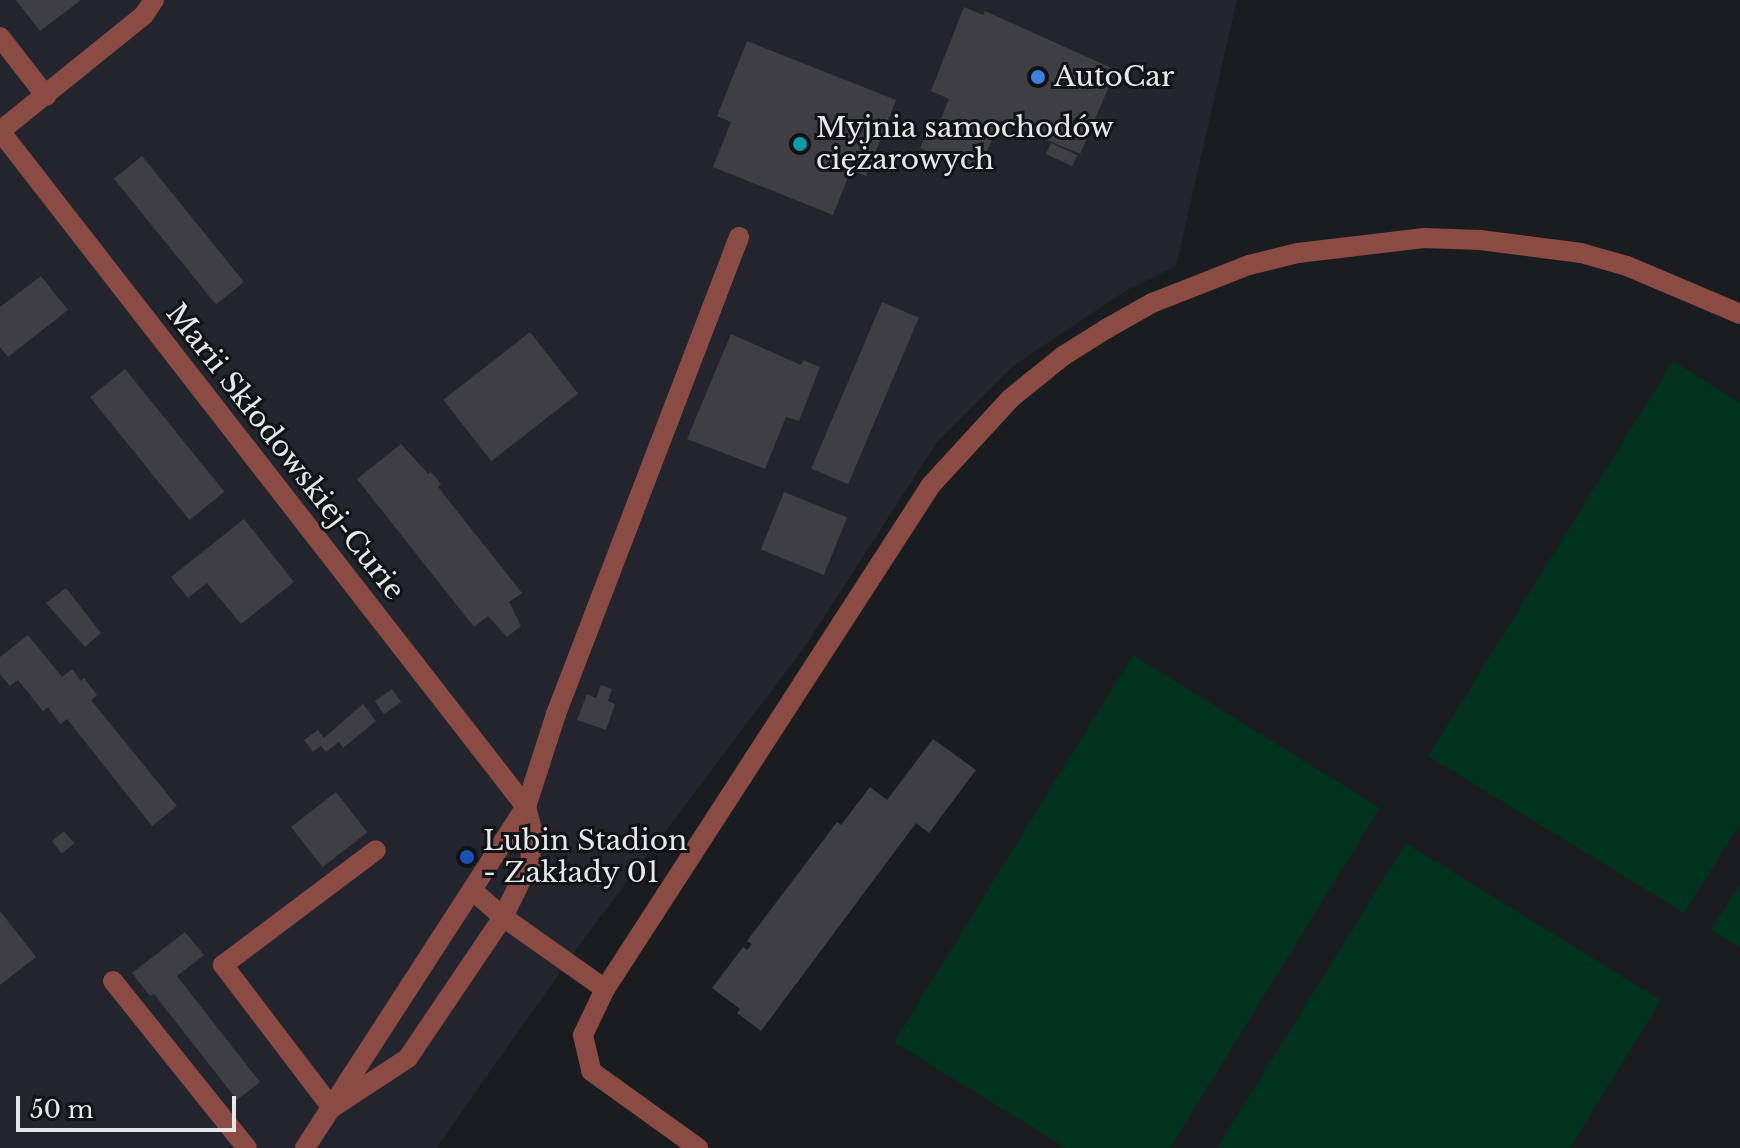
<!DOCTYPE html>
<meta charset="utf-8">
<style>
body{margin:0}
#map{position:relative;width:1740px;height:1148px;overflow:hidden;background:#1b1c20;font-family:"Libre Baskerville",serif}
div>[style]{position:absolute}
.built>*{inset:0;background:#24242e}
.green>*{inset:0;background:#00321d}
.building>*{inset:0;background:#3e3e44;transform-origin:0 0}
.minor>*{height:20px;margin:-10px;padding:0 10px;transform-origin:10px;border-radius:10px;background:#894b43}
.dots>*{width:22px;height:22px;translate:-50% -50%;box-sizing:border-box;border:4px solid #121317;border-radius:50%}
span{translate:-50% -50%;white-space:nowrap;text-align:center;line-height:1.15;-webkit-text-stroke:6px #121317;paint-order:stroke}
.poi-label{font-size:28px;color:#e7e7ea}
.left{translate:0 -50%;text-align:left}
.street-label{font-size:28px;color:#e7e7ea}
.scale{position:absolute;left:16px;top:1096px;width:220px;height:36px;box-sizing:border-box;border:4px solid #e7e7ea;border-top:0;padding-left:10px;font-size:24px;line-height:28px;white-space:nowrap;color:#e7e7ea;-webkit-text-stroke:6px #121317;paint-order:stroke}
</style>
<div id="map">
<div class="built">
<div style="clip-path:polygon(0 0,1237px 0,1176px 266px,1125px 291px,1013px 366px,937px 442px,804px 648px,583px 940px,436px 1148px,0 1148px)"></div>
</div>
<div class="green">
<div style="clip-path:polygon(1673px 361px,1740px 403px,1740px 824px,1684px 913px,1428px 756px)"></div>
<div style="clip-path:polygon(1133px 655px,1380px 808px,1170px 1148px,1066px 1148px,894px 1042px)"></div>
<div style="clip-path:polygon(1406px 843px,1661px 1000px,1570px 1148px,1217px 1148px)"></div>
<div style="clip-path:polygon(1740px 884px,1740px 948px,1711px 930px)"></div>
</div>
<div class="building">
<div style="clip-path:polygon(16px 0,81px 0,40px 31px)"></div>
<div style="clip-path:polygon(964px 7px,983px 15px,985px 11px,1116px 70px,1080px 154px,1000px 120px,979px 171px,920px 148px,931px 123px,938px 126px,949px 99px,931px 91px)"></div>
<div style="clip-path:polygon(747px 41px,896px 100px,866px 176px,851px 170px,833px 215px,713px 167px,731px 122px,717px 116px)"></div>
<div style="left:1051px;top:143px;width:29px;height:12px;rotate:25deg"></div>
<div style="left:142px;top:156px;width:162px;height:36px;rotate:51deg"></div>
<div style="clip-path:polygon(41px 276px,68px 310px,8px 357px,0 347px,0 307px)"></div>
<div style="left:882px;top:302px;width:40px;height:181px;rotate:23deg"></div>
<div style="left:530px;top:332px;width:78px;height:110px;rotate:52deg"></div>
<div style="clip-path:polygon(731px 334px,801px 365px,803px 360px,820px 367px,799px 421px,786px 417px,765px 469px,687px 439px)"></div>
<div style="left:125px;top:369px;width:158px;height:45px;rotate:51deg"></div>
<div style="clip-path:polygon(401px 444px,428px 474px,431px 472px,441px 484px,438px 487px,522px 593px,509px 602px,521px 626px,507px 637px,488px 616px,474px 627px,357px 479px)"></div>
<div style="left:784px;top:492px;width:68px;height:62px;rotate:22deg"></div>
<div style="clip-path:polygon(244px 519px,294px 582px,241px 624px,207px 583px,188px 598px,171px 577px)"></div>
<div style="clip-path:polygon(66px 588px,101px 633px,85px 647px,46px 603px)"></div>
<div style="clip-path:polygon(28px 635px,62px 677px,72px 669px,81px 681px,84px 678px,97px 695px,91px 700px,177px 806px,152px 826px,67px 719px,60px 724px,48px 707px,43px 711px,18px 680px,10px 686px,0 674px,0 657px)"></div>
<div style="clip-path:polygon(601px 685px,612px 689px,608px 701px,615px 704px,606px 730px,577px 720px,587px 694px,596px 698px)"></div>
<div style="left:392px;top:689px;width:16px;height:21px;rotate:55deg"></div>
<div style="clip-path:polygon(363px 704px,376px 721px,343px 748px,339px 742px,326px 752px,321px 746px,313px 752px,304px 740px,318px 730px,324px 738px)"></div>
<div style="clip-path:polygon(933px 739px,976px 770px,929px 833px,916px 823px,761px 1031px,737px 1013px,740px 1009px,712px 988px,743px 947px,747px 950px,752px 944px,747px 941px,837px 822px,841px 825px,870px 787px,887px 800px)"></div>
<div style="left:336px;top:792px;width:51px;height:57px;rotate:52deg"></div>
<div style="left:64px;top:831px;width:16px;height:16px;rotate:50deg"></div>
<div style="clip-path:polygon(0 911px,36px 957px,0 985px)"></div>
<div style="clip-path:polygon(185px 932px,204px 955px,177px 976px,260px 1082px,237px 1100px,154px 994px,150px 996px,132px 973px)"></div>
</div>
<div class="minor">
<div style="left:154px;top:0;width:18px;rotate:124deg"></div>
<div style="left:144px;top:15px;width:185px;rotate:141.1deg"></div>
<div style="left:0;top:131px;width:857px;rotate:52.11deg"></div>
<div style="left:526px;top:807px;width:23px;rotate:75deg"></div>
<div style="left:532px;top:829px;width:33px;rotate:93deg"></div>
<div style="left:530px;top:862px;width:61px;rotate:116.1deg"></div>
<div style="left:503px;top:917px;width:170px;rotate:124deg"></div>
<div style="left:408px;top:1058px;width:91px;rotate:146.7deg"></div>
<div style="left:0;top:37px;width:75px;rotate:52.1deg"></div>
<div style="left:472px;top:890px;width:41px;rotate:41.1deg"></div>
<div style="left:503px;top:917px;width:125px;rotate:35.2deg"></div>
<div style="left:605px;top:989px;width:51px;rotate:115.6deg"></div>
<div style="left:583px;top:1035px;width:37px;rotate:77deg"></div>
<div style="left:591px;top:1071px;width:132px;rotate:35.7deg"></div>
<div style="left:113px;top:981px;width:214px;rotate:51.3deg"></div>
<div style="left:605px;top:989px;width:600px;rotate:-57.1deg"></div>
<div style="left:931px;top:485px;width:118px;rotate:-47.4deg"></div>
<div style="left:1011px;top:398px;width:67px;rotate:-38.9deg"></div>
<div style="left:1063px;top:356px;width:51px;rotate:-32.1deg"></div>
<div style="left:1106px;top:329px;width:53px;rotate:-29.5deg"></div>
<div style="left:1152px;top:303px;width:104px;rotate:-21.4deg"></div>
<div style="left:1249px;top:265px;width:50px;rotate:-13.8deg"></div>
<div style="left:1298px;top:253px;width:127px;rotate:-6.8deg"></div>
<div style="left:1424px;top:238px;width:56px;rotate:2deg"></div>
<div style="left:1480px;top:240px;width:102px;rotate:7.3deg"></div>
<div style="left:1581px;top:253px;width:48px;rotate:15.8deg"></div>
<div style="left:1627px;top:266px;width:123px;rotate:23deg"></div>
<div style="left:332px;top:1108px;width:180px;rotate:-127.3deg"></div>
<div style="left:223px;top:965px;width:191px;rotate:-36.9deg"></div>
<div style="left:305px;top:1148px;width:406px;rotate:-57.1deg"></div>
<div style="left:526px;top:807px;width:98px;rotate:-72.1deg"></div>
<div style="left:556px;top:714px;width:511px;rotate:-69.01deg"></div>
</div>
<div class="dots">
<div style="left:1038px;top:77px;background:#3f7fe0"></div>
<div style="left:800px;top:144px;background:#0f9aa8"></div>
<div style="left:467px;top:857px;background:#1a4fb4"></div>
</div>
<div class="poi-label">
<span class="left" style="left:1054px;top:77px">AutoCar</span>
<span class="left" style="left:816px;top:144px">Myjnia samochodów<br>ciężarowych</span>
<span class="left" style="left:483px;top:857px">Lubin Stadion<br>- Zakłady 01</span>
</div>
<div class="street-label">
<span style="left:285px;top:452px;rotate:52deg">Marii Skłodowskiej-Curie</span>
</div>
<div class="scale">50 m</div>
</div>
